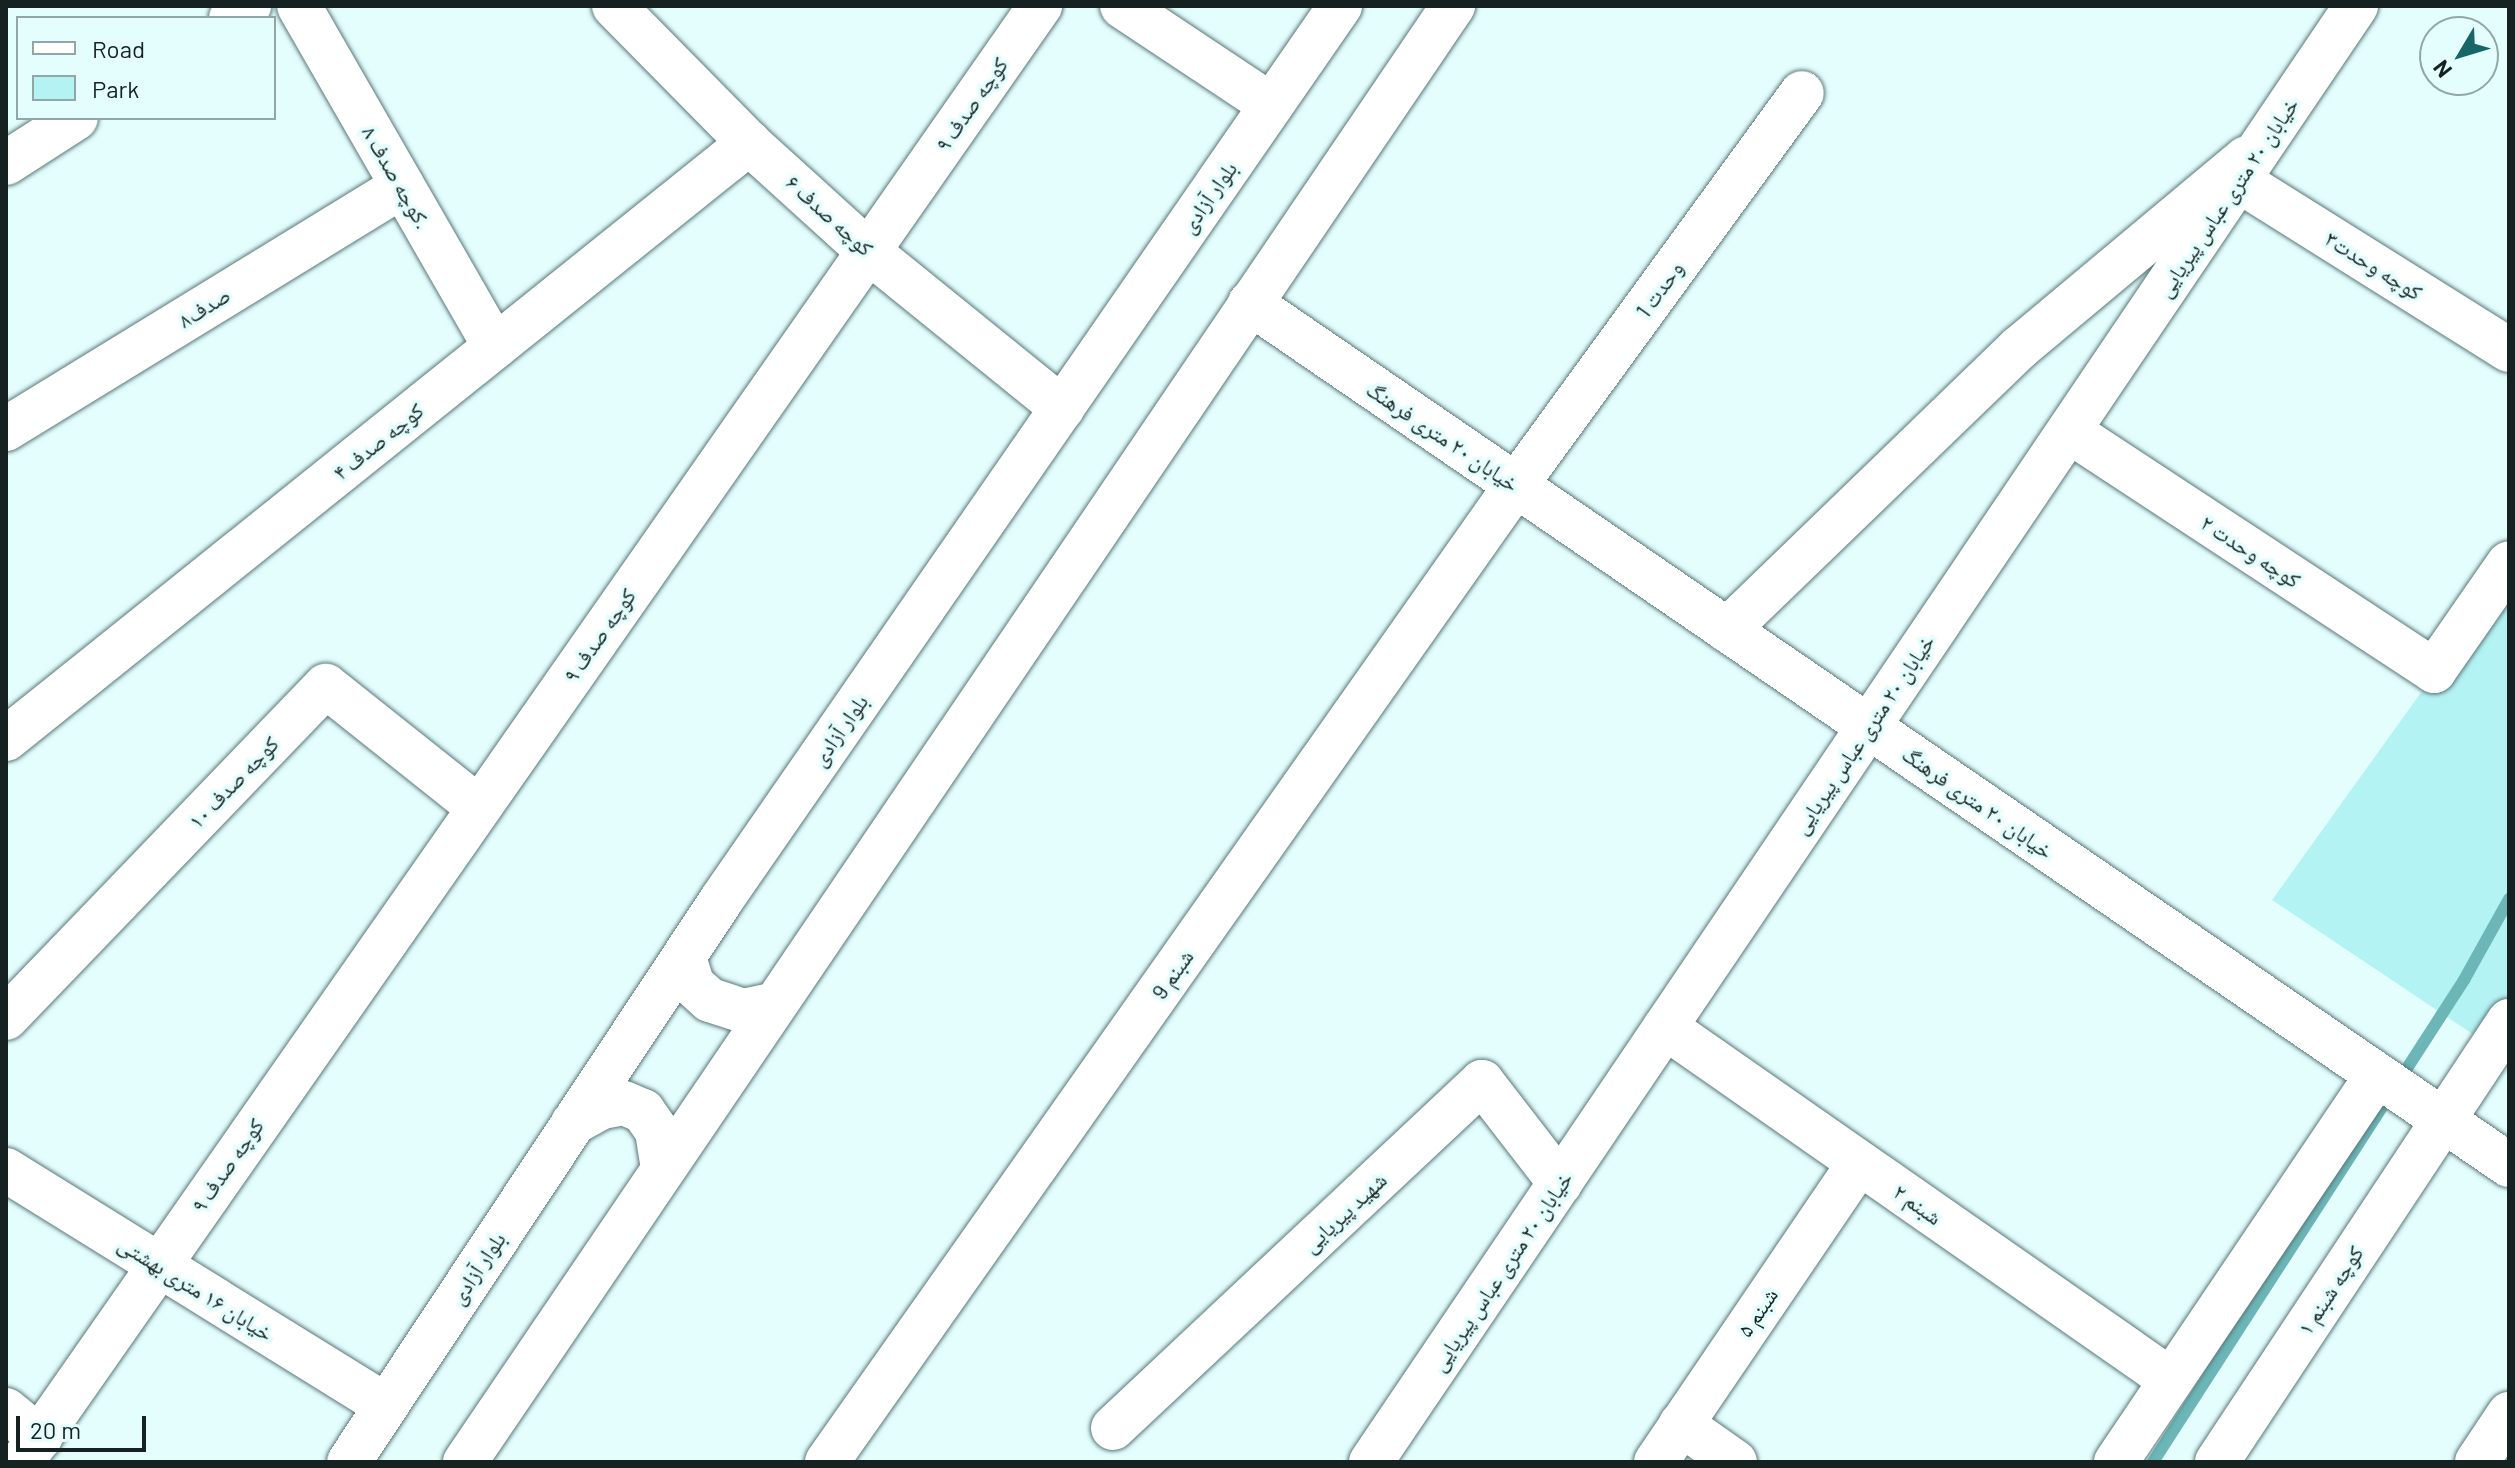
<!DOCTYPE html>
<meta charset="utf-8">
<style>
body{margin:0}
#map{position:relative;width:2515px;height:1468px;overflow:hidden;background:#e4fefe;font-family:Barlow,"Noto Naskh Arabic",sans-serif}
div>[style]{position:absolute}
.green>*{inset:0;background:#b4f3f4}
.stream>*{height:12px;margin:-6px;padding:0 6px;transform-origin:6px;border-radius:6px;background:#6cb6b7}
.roads{filter:drop-shadow(0 0 2px #5a7778) drop-shadow(0 0 2px #5a7778)}
.street>*{height:44px;margin:-22px;padding:0 22px;transform-origin:22px;border-radius:22px;background:#fff}
.secondary>*{height:44px;margin:-22px;padding:0 22px;transform-origin:22px;border-radius:22px;background:#fff}
span{translate:-50% -50%;white-space:nowrap;text-align:center;line-height:1.15;-webkit-text-stroke:7px #e4fefe;paint-order:stroke}
.street-label{font-size:22px;color:#162222}
.frame{position:absolute;inset:0;border:8px solid #162222;pointer-events:none}
.legend{position:absolute;left:16px;top:16px;width:260px;height:104px;box-sizing:border-box;background:#e4fefe;border:2px solid #92a6a6;margin:0;padding:10px 14px;list-style:none;font-size:24px;color:#162222}
.legend li{display:flex;align-items:center;gap:16px;height:40px}
.legend b{width:40px;border:2px solid #92a6a6}
.north{position:absolute;left:2419px;top:16px;width:80px;height:80px;box-sizing:border-box;background:#e4fefe;border:2px solid #92a6a6;border-radius:50%;rotate:232deg;font-size:22px;font-weight:700;line-height:32px;text-align:center;color:#162222}
.north::after{content:'';display:block;margin:auto;width:28px;height:36px;background:#166567;clip-path:polygon(50% 0,100% 100%,50% 72%,0 100%)}
.scale{position:absolute;left:16px;top:1416px;width:130px;height:36px;box-sizing:border-box;border:4px solid #162222;border-top:0;padding-left:10px;font-size:24px;line-height:28px;white-space:nowrap;color:#162222;-webkit-text-stroke:6px #e4fefe;paint-order:stroke}
</style>
<div id="map">
<div class="green">
<div style="clip-path:polygon(2509px 570px,2509px 1034px,2498px 1051px,2272px 900px)"></div>
</div>
<div class="stream">
<div style="left:2153px;top:1462px;width:574px;rotate:-57.17deg"></div>
<div style="left:2464px;top:980px;width:93px;rotate:-60.9deg"></div>
</div>
<div class="roads">
<div class="street">
<div style="left:299px;top:6px;width:393px;rotate:60.1deg"></div>
<div style="left:614px;top:6px;width:192px;rotate:45.4deg"></div>
<div style="left:749px;top:143px;width:161px;rotate:42.2deg"></div>
<div style="left:868px;top:251px;width:250px;rotate:39deg"></div>
<div style="left:231px;top:18px;width:22px;rotate:-34deg"></div>
<div style="left:6px;top:163px;width:83px;rotate:-32.7deg"></div>
<div style="left:2238px;top:180px;width:320px;rotate:32.1deg"></div>
<div style="left:6px;top:429px;width:465px;rotate:-31.5deg"></div>
<div style="left:2069px;top:431px;width:437px;rotate:33.3deg"></div>
<div style="left:2434px;top:671px;width:131px;rotate:-55.2deg"></div>
<div style="left:1727px;top:630px;width:406px;rotate:-44deg"></div>
<div style="left:2019px;top:348px;width:296px;rotate:-39.9deg"></div>
<div style="left:6px;top:739px;width:953px;rotate:-38.73deg"></div>
<div style="left:6px;top:1018px;width:461px;rotate:-46.1deg"></div>
<div style="left:326px;top:686px;width:194px;rotate:38.5deg"></div>
<div style="left:1665px;top:1027px;width:617px;rotate:34.9deg"></div>
<div style="left:6px;top:1170px;width:447px;rotate:31.8deg"></div>
<div style="left:6px;top:1410px;width:44px;rotate:39.5deg"></div>
<div style="left:1681px;top:1424px;width:66px;rotate:35.1deg"></div>
<div style="left:1113px;top:1428px;width:506px;rotate:-43.16deg"></div>
<div style="left:1482px;top:1082px;width:128px;rotate:52.3deg"></div>
<div style="left:22px;top:1462px;width:1777px;rotate:-55.04deg"></div>
<div style="left:827px;top:1462px;width:1196px;rotate:-54.81deg"></div>
<div style="left:1516px;top:485px;width:485px;rotate:-53.9deg"></div>
<div style="left:1656px;top:1462px;width:361px;rotate:-55.8deg"></div>
<div style="left:2116px;top:1462px;width:465px;rotate:-56deg"></div>
<div style="left:2217px;top:1462px;width:529px;rotate:-56.49deg"></div>
</div>
<div class="secondary">
<div style="left:1122px;top:6px;width:179px;rotate:33.6deg"></div>
<div style="left:1250px;top:303px;width:1526px;rotate:34.4deg"></div>
<div style="left:684px;top:957px;width:28px;rotate:73deg"></div>
<div style="left:692px;top:984px;width:24px;rotate:42deg"></div>
<div style="left:710px;top:1000px;width:35px;rotate:18deg"></div>
<div style="left:743px;top:1011px;width:29px;rotate:-12deg"></div>
<div style="left:573px;top:1123px;width:33px;rotate:-29deg"></div>
<div style="left:602px;top:1107px;width:22px;rotate:-10deg"></div>
<div style="left:624px;top:1103px;width:21px;rotate:23deg"></div>
<div style="left:643px;top:1111px;width:24px;rotate:55deg"></div>
<div style="left:657px;top:1131px;width:36px;rotate:81deg"></div>
<div style="left:349px;top:1462px;width:675px;rotate:-56.47deg"></div>
<div style="left:722px;top:899px;width:1086px;rotate:-55.31deg"></div>
<div style="left:465px;top:1462px;width:1760px;rotate:-55.84deg"></div>
<div style="left:1371px;top:1462px;width:1758px;rotate:-55.92deg"></div>
<div style="left:2477px;top:1462px;width:58px;rotate:-56.3deg"></div>
</div>
</div>
<div class="street-label">
<span style="left:971px;top:104px;rotate:-55deg">کوچه صدف ۹</span>
<span style="left:397px;top:177px;rotate:60deg">کوچه صدف ۸.</span>
<span style="left:1208px;top:197px;rotate:-55deg">بلوار آزادی</span>
<span style="left:2227px;top:197px;rotate:-56deg">خیابان ۲۰ متری عباس پیریایی</span>
<span style="left:830px;top:215px;rotate:42deg">کوچه صدف ۶</span>
<span style="left:2374px;top:265px;rotate:32deg">کوچه وحدت۳</span>
<span style="left:1659px;top:289px;rotate:-54deg">وحدت 1</span>
<span style="left:204px;top:307px;rotate:-32deg">صدف۸</span>
<span style="left:1443px;top:436px;rotate:34deg">خیابان ۲۰ متری فرهنگ</span>
<span style="left:378px;top:441px;rotate:-39deg">کوچه صدف ۴</span>
<span style="left:2251px;top:551px;rotate:33deg">کوچه وحدت ۲</span>
<span style="left:599px;top:635px;rotate:-55deg">کوچه صدف ۹</span>
<span style="left:839px;top:730px;rotate:-55deg">بلوار آزادی</span>
<span style="left:1863px;top:734px;rotate:-56deg">خیابان ۲۰ متری عباس پیریایی</span>
<span style="left:233px;top:782px;rotate:-46deg">کوچه صدف ۱۰</span>
<span style="left:1978px;top:802px;rotate:35deg">خیابان ۲۰ متری فرهنگ</span>
<span style="left:1172px;top:974px;rotate:-55deg">شبنم 9</span>
<span style="left:227px;top:1165px;rotate:-55deg">کوچه صدف ۹</span>
<span style="left:1918px;top:1204px;rotate:35deg">شبنم ۲</span>
<span style="left:1344px;top:1212px;rotate:-43deg">شهید پیریایی</span>
<span style="left:477px;top:1268px;rotate:-56deg">بلوار آزادی</span>
<span style="left:1501px;top:1271px;rotate:-56deg">خیابان ۲۰ متری عباس پیریایی</span>
<span style="left:196px;top:1288px;rotate:32deg">خیابان ۱۶ متری بهشتی</span>
<span style="left:2330px;top:1290px;rotate:-57deg">کوچه شبنم ۱</span>
<span style="left:1757px;top:1312px;rotate:-56deg">شبنم ۵</span>
</div>
<div class="frame"></div>
<ul class="legend">
<li><b style="height:10px;background:#fff"></b>Road</li>
<li><b style="height:22px;background:#b4f3f4"></b>Park</li>
</ul>
<div class="north">N</div>
<div class="scale">20 m</div>
</div>
